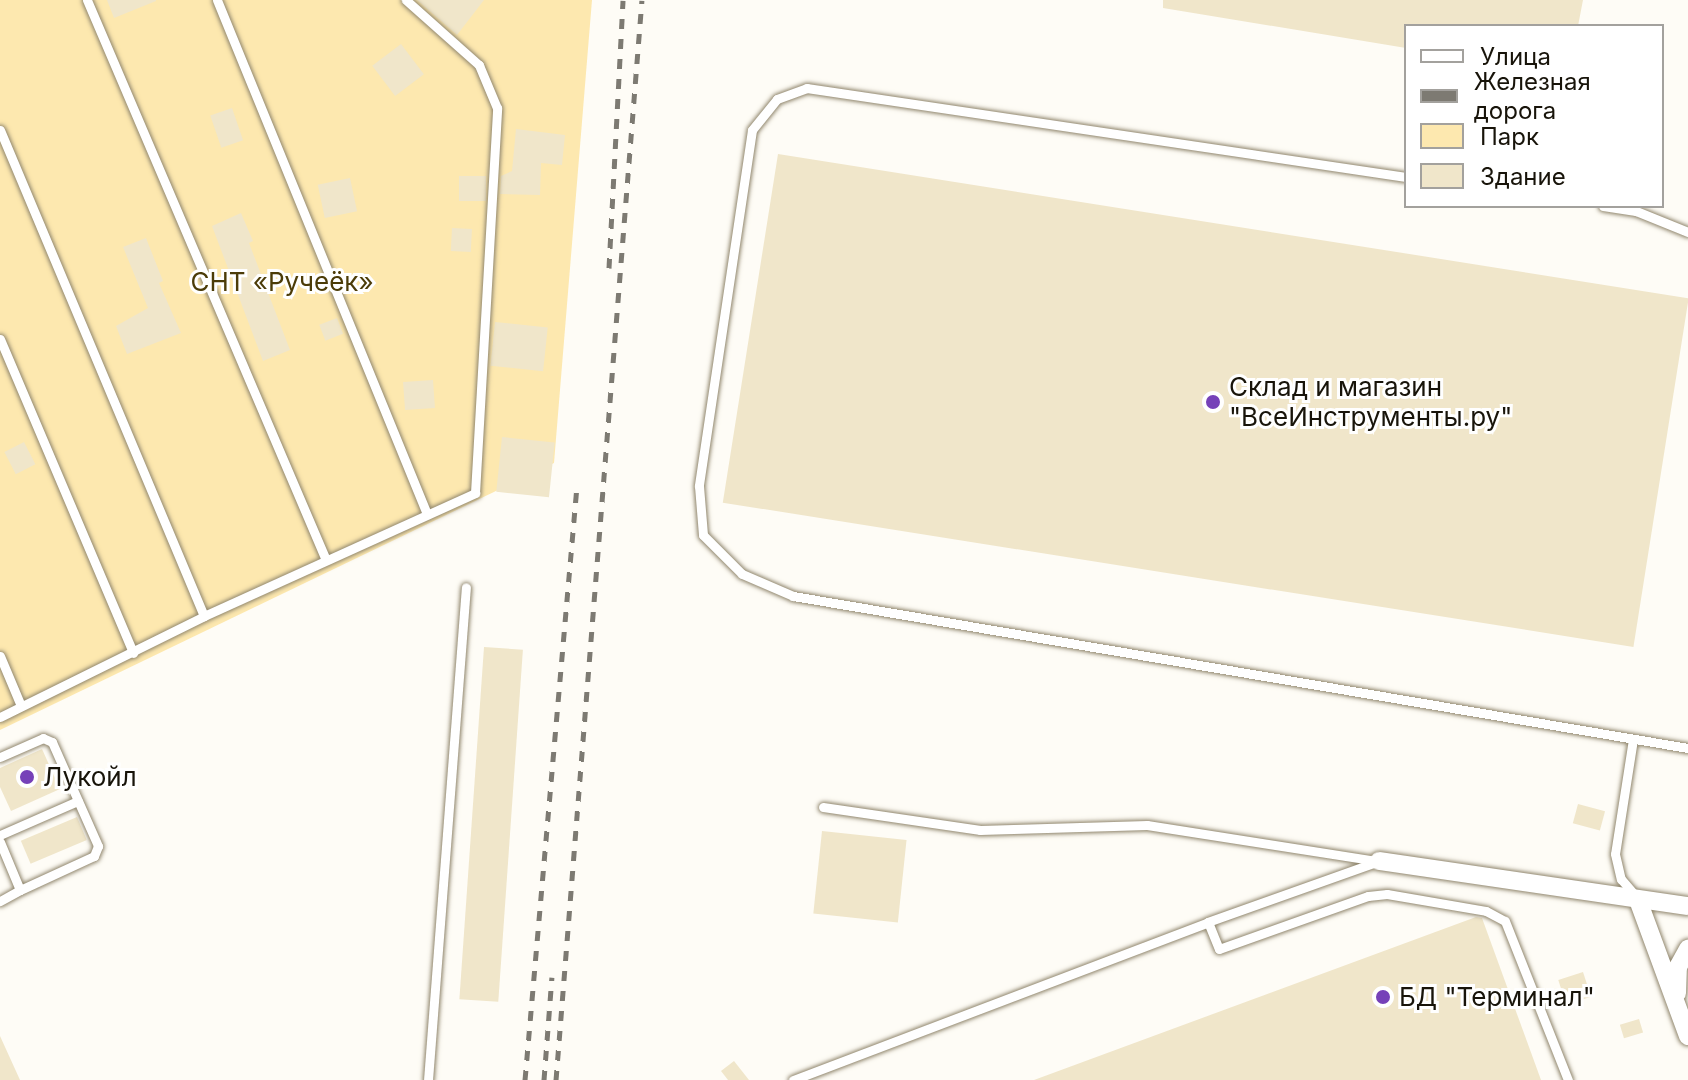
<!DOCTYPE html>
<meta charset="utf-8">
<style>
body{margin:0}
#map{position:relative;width:1688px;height:1080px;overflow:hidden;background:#fefcf6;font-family:Inter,sans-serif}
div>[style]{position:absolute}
.green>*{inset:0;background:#fde8af}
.building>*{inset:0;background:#f0e6ca;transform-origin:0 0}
.roads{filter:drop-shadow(0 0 2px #91876e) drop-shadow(0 0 2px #91876e)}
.lane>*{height:9px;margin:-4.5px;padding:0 4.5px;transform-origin:4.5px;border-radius:4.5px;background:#fff}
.street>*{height:18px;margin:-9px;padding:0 9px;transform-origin:9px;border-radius:9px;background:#fff}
.rail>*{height:5px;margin-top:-2.5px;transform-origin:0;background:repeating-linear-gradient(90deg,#7d7a72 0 10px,transparent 0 20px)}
.dots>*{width:22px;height:22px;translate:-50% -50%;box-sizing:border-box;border:4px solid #fff;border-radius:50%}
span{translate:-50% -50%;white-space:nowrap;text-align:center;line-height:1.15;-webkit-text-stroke:6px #fff;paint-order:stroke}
.park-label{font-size:26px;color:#4c3c08}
.poi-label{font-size:26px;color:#18140a}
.left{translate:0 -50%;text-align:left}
.legend{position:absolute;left:1404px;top:24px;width:260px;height:184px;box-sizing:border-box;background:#fff;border:2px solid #a3a19d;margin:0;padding:10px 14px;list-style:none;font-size:24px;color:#18140a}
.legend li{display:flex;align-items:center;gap:16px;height:40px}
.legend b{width:40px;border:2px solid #a3a19d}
</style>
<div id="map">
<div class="green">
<div style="clip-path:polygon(0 0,592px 0,554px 463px,0 730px)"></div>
</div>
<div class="building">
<div style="clip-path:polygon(107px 0,156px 0,156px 1px,114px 18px)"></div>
<div style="clip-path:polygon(417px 0,484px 0,457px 35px)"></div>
<div style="clip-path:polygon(1163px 0,1583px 0,1578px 26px,1406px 26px,1406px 48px,1163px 8px)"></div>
<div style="left:401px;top:44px;width:38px;height:36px;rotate:53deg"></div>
<div style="left:232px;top:108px;width:34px;height:23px;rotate:71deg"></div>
<div style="clip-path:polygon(516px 129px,565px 135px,562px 165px,541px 163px,540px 195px,500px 194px,501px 176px,512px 171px)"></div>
<div style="left:778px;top:154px;width:922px;height:353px;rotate:9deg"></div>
<div style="left:459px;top:176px;width:27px;height:25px"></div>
<div style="left:350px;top:178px;width:34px;height:33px;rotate:78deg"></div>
<div style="clip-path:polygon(241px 213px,253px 241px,249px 243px,290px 350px,263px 361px,212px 226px)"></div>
<div style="left:452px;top:228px;width:20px;height:23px;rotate:3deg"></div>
<div style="clip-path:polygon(146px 238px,163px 281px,159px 283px,181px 333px,127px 354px,116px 326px,148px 308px,123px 247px)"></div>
<div style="left:337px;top:318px;width:17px;height:19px;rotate:69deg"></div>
<div style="left:495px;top:322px;width:53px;height:44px;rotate:6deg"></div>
<div style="left:433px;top:380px;width:28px;height:30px;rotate:86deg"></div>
<div style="left:502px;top:437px;width:53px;height:55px;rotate:6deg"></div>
<div style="left:24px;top:442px;width:25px;height:22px;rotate:63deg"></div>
<div style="left:484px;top:647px;width:39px;height:353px;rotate:4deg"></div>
<div style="clip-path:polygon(42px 749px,60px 789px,11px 811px,0 787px,0 768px)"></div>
<div style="left:1578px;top:804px;width:28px;height:20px;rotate:15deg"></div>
<div style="left:77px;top:817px;width:25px;height:61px;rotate:67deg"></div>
<div style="left:822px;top:831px;width:85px;height:83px;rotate:6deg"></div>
<div style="clip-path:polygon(1476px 917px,1482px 918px,1541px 1080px,1034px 1080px)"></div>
<div style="left:1583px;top:972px;width:26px;height:26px;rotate:72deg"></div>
<div style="left:1639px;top:1019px;width:14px;height:20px;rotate:73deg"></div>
<div style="clip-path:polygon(0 1036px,20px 1080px,0 1080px)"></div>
<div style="clip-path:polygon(734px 1061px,749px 1080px,728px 1080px,721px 1071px)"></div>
</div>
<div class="roads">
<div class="lane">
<div style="left:87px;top:0;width:609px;rotate:66.89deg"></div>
<div style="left:217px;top:0;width:555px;rotate:67.78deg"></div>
<div style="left:0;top:130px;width:527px;rotate:67.23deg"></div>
<div style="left:1406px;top:177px;width:606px;rotate:-171.55deg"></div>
<div style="left:807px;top:88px;width:32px;rotate:160deg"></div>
<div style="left:777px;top:99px;width:40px;rotate:129deg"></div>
<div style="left:752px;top:130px;width:360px;rotate:98.5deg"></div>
<div style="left:699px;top:486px;width:49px;rotate:85.3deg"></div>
<div style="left:703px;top:535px;width:55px;rotate:45deg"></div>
<div style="left:742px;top:574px;width:56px;rotate:23.3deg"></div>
<div style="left:793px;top:596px;width:908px;rotate:9.64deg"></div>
<div style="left:1603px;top:206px;width:33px;rotate:9deg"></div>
<div style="left:1636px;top:211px;width:56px;rotate:22deg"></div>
<div style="left:0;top:339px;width:341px;rotate:67deg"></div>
<div style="left:0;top:656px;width:54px;rotate:67.2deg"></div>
<div style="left:0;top:717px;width:228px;rotate:-26.3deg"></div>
<div style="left:204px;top:616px;width:298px;rotate:-24.4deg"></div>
<div style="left:475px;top:493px;width:386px;rotate:-86.7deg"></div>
<div style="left:497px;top:108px;width:47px;rotate:-112.7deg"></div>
<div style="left:479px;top:65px;width:98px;rotate:-138.3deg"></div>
<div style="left:1633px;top:739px;width:116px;rotate:98.9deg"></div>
<div style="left:1615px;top:854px;width:26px;rotate:77deg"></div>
<div style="left:1621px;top:879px;width:23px;rotate:49deg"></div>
<div style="left:0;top:757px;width:47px;rotate:-23.8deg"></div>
<div style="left:43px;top:738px;width:10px;rotate:24deg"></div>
<div style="left:52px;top:742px;width:114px;rotate:66.1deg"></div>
<div style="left:98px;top:846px;width:11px;rotate:112deg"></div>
<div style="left:94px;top:856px;width:81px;rotate:155.3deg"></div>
<div style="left:823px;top:807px;width:159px;rotate:8.3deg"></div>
<div style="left:980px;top:830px;width:167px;rotate:-1.7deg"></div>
<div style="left:1147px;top:825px;width:232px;rotate:8.9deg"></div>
<div style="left:0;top:835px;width:85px;rotate:-23.6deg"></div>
<div style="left:0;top:842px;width:52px;rotate:67.4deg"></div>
<div style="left:20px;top:890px;width:23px;rotate:151deg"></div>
<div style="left:1379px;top:861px;width:182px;rotate:160.4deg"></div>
<div style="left:1208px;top:922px;width:29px;rotate:68deg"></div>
<div style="left:1219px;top:949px;width:158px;rotate:-19.6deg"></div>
<div style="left:1368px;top:896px;width:19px;rotate:-6deg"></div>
<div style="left:1387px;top:894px;width:100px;rotate:9.7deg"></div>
<div style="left:1486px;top:911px;width:21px;rotate:28deg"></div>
<div style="left:1505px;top:921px;width:171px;rotate:68.4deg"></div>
<div style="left:428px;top:1080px;width:494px;rotate:-85.6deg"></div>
<div style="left:793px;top:1080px;width:444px;rotate:-20.8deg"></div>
</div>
<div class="street">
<div style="left:1379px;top:861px;width:312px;rotate:8.3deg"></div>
<div style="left:1638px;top:900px;width:145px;rotate:69.8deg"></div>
<div style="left:1677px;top:993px;width:26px;rotate:-88deg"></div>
<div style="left:1678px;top:967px;width:21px;rotate:-61deg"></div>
</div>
</div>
<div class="rail">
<div style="left:609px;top:268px;width:268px;rotate:-87deg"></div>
<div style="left:525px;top:1080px;width:596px;rotate:-85deg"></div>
<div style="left:544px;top:1080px;width:103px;rotate:-85.6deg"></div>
<div style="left:556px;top:1080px;width:1083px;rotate:-85.45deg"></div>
</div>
<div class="dots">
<div style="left:1213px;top:402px;background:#7641b8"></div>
<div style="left:27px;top:777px;background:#7641b8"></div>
<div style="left:1383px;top:997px;background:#7641b8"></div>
</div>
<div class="park-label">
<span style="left:282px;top:282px">СНТ «Ручеёк»</span>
</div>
<div class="poi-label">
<span class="left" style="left:1229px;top:402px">Склад и магазин<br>"ВсеИнструменты.ру"</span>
<span class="left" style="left:43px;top:777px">Лукойл</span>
<span class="left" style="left:1399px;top:997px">БД "Терминал"</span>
</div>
<ul class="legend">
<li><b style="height:10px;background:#fff"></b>Улица</li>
<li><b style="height:10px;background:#7d7a72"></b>Железная дорога</li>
<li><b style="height:22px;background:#fde8af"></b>Парк</li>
<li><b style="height:22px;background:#f0e6ca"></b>Здание</li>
</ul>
</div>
